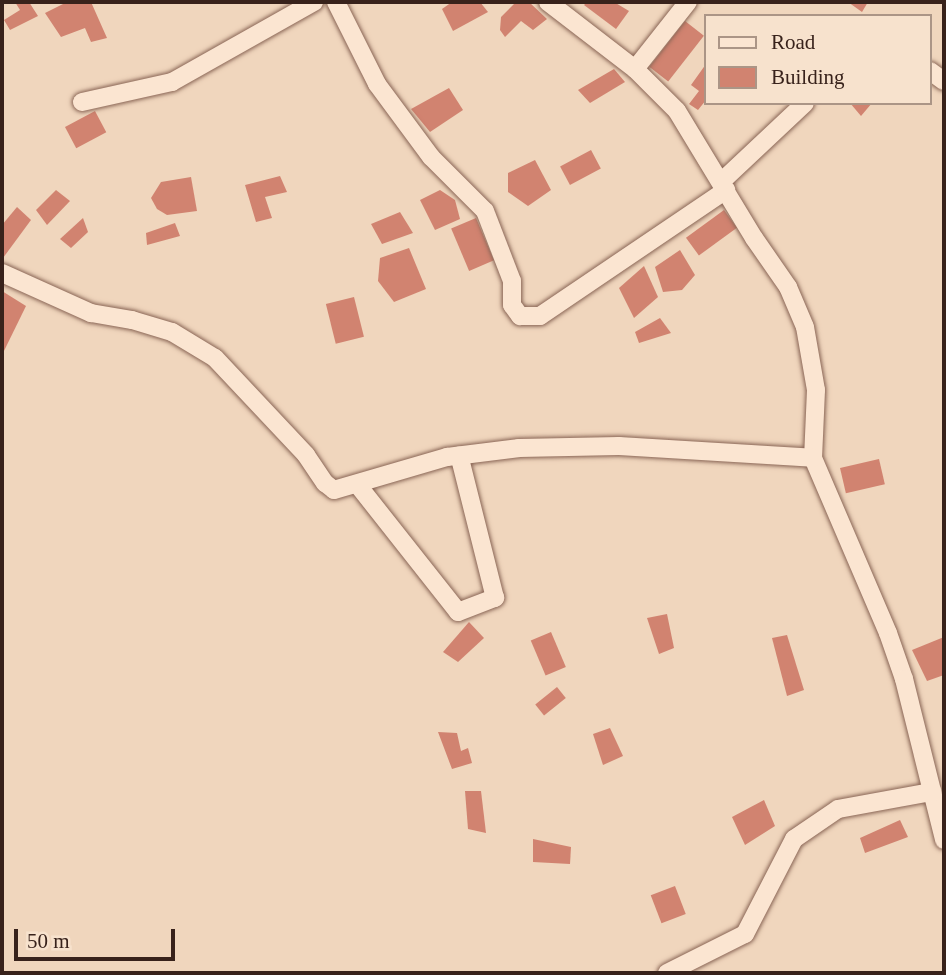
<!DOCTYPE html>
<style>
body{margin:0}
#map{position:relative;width:946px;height:975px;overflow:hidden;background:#f0d6bd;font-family:"Times New Roman",serif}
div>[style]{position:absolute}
.building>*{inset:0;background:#d18370;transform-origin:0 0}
.roads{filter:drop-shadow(0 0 2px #896555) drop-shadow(0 0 2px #896555)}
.minor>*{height:18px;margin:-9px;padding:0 9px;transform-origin:9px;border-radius:9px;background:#fbe5d1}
span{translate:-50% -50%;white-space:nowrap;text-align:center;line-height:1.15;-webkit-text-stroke:5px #f7e2cd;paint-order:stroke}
.frame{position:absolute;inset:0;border:4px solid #38221b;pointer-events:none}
.legend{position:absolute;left:704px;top:14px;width:228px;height:91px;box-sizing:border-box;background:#f7e2cd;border:2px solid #ab9586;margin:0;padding:9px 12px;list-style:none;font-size:21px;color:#38221b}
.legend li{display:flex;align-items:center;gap:14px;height:35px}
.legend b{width:35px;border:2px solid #ab9586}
.scale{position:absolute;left:14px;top:929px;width:161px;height:32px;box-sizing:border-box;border:4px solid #38221b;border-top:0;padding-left:9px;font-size:21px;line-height:24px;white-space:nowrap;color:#38221b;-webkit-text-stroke:5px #f7e2cd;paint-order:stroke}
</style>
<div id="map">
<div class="building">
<div style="clip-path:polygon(15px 2px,29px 2px,38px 16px,10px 30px,4px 20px,20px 10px)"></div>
<div style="clip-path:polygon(67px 2px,91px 2px,107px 38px,91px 42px,85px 28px,61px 37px,45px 13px)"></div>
<div style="clip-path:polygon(452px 2px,480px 2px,488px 12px,453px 31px,442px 9px)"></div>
<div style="clip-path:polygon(516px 2px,529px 2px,547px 19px,533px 30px,521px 21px,505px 37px,500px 30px,501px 17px)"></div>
<div style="clip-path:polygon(587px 2px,614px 2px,629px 11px,616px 29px,584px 5px)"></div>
<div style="clip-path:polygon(848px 2px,868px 2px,862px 12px)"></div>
<div style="left:685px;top:21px;width:24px;height:58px;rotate:38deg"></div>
<div style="clip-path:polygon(706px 64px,706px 100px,698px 110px,689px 104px,699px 91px,691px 85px)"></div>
<div style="clip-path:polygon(614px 69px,625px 82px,590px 103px,578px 90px)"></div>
<div style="clip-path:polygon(449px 88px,463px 110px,430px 132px,411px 109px)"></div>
<div style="clip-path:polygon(850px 103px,872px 103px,861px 116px)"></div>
<div style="left:95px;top:111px;width:24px;height:34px;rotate:62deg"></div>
<div style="left:591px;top:150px;width:21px;height:35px;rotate:62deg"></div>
<div style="clip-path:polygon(535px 160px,551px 190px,528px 206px,508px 192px,508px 173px)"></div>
<div style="clip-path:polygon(280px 176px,287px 192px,265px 197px,272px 218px,256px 222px,245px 185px)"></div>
<div style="clip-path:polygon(191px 177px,197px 211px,167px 215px,157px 209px,151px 198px,161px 182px)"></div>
<div style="clip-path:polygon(56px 190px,70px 201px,47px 225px,36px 210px)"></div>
<div style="clip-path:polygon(440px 190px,455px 200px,460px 219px,435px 230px,420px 200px)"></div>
<div style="clip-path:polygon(17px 207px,31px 220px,3px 258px,2px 225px)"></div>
<div style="left:724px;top:210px;width:22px;height:47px;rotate:54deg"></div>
<div style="clip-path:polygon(400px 212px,413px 233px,382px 244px,371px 224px)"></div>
<div style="clip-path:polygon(83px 218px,88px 232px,71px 248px,60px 239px)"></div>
<div style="left:476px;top:218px;width:46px;height:27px;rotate:67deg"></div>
<div style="clip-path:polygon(175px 223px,180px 236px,147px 245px,146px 233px)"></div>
<div style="clip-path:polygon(409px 248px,426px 289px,394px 302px,378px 281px,380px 258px)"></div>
<div style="clip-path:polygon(680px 250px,695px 275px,682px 290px,663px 292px,655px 267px)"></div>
<div style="clip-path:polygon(644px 266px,658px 297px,634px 318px,619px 288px)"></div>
<div style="clip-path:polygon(2px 291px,26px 306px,2px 355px)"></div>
<div style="left:354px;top:297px;width:41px;height:29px;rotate:76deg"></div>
<div style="clip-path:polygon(660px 318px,671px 333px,639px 343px,635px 332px)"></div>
<div style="left:879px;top:459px;width:26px;height:40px;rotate:77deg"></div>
<div style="clip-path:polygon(667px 614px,674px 648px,659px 654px,647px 618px)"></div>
<div style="clip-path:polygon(469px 622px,484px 638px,458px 662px,443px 652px)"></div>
<div style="left:551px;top:632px;width:38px;height:22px;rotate:67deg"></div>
<div style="clip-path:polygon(787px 635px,804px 690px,787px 696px,772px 638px)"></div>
<div style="clip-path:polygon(944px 637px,944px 675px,927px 681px,912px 650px)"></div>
<div style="left:557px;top:687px;width:14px;height:28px;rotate:51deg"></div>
<div style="clip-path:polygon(610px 728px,623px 756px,603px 765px,593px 734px)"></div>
<div style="clip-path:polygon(438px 732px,457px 733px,461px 751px,468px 748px,472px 763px,452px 769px)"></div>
<div style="clip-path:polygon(465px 791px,481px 791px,486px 833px,468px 829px)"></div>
<div style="clip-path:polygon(764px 800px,775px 826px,745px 845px,732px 817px)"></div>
<div style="clip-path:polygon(900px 820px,908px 837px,865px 853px,860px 838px)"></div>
<div style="clip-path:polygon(533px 839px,571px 847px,570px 864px,533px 862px)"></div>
<div style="left:675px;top:886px;width:30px;height:26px;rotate:69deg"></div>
</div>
<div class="roads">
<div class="minor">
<div style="left:336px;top:2px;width:92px;rotate:63.4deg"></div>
<div style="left:377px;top:84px;width:91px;rotate:53.5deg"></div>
<div style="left:431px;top:157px;width:76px;rotate:45deg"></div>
<div style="left:485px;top:211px;width:75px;rotate:68.9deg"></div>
<div style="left:512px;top:281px;width:24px;rotate:90deg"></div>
<div style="left:512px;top:305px;width:14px;rotate:54deg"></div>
<div style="left:520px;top:316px;width:20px"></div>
<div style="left:540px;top:316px;width:225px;rotate:-34.1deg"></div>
<div style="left:548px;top:2px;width:110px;rotate:37.6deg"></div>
<div style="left:635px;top:69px;width:59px;rotate:45deg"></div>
<div style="left:677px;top:111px;width:149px;rotate:58.8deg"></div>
<div style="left:754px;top:238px;width:60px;rotate:55.2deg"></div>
<div style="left:788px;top:287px;width:43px;rotate:67deg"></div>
<div style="left:805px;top:327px;width:64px;rotate:80.1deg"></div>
<div style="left:816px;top:390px;width:68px;rotate:92.5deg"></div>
<div style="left:813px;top:458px;width:190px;rotate:66.8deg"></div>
<div style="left:888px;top:633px;width:49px;rotate:70.8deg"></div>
<div style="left:904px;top:679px;width:166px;rotate:76deg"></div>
<div style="left:635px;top:69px;width:85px;rotate:-51.7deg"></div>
<div style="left:930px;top:71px;width:17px;rotate:36deg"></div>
<div style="left:82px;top:102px;width:92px;rotate:-12.5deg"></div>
<div style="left:172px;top:82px;width:163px;rotate:-29.4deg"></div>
<div style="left:721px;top:182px;width:115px;rotate:-43.2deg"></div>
<div style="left:2px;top:273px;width:98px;rotate:24.2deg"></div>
<div style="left:91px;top:313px;width:42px;rotate:9.7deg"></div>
<div style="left:132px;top:320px;width:42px;rotate:16.7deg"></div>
<div style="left:172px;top:332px;width:50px;rotate:31.2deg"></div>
<div style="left:215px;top:358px;width:133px;rotate:46.8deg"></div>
<div style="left:306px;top:455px;width:34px;rotate:56deg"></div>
<div style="left:325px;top:483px;width:11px;rotate:38deg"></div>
<div style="left:334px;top:490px;width:118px;rotate:-16.3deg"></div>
<div style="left:447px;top:457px;width:73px;rotate:-7.1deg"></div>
<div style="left:519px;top:448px;width:100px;rotate:-1.1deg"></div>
<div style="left:619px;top:446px;width:194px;rotate:3.5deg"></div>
<div style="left:357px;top:484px;width:163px;rotate:51.7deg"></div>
<div style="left:458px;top:612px;width:40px;rotate:-21deg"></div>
<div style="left:495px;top:598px;width:147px;rotate:-104.1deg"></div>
<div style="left:667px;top:973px;width:87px;rotate:-26.6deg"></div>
<div style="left:745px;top:934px;width:107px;rotate:-62.7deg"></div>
<div style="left:794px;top:839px;width:53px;rotate:-34.3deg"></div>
<div style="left:838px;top:809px;width:96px;rotate:-10.3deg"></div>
</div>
</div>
<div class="frame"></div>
<ul class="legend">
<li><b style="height:9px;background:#fbe5d1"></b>Road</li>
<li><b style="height:19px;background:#d18370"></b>Building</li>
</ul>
<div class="scale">50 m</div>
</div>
